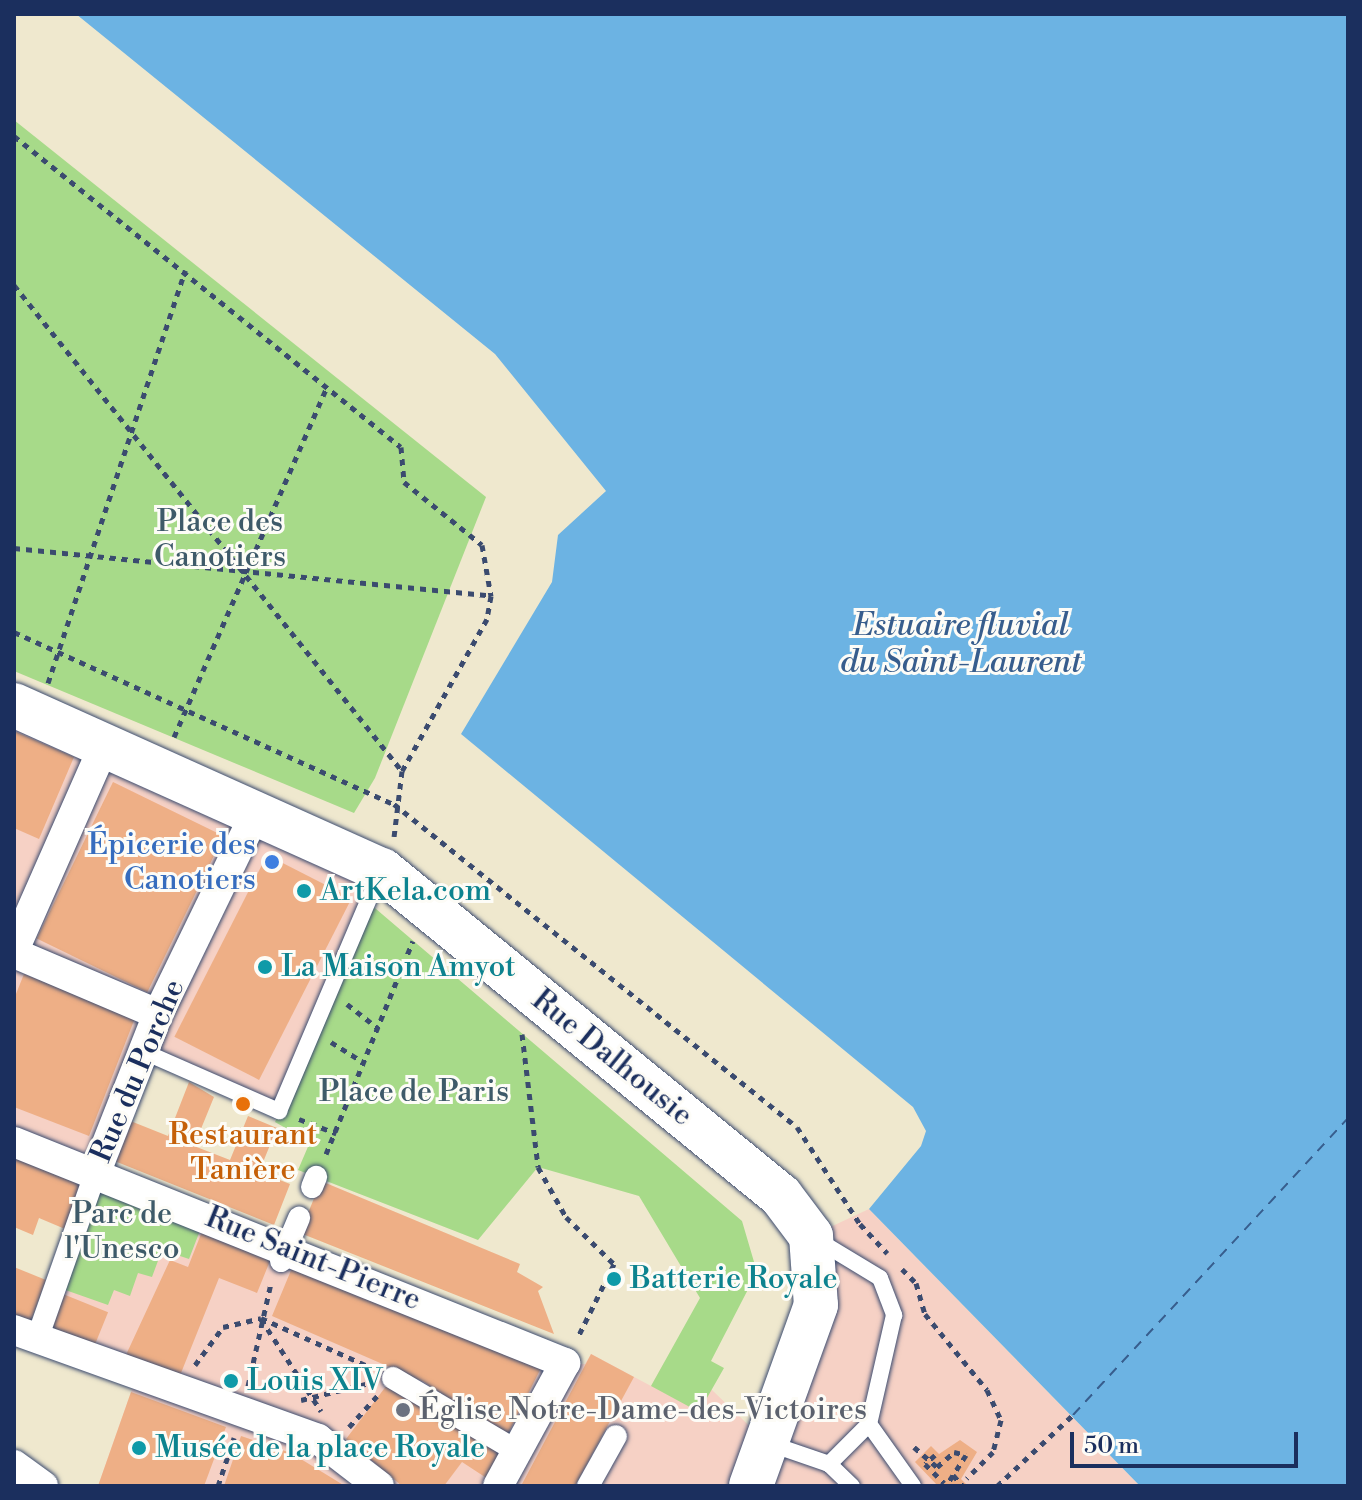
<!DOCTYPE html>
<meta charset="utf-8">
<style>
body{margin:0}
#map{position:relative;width:1362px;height:1500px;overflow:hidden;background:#efe8ce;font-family:"Libre Bodoni",serif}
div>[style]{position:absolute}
.built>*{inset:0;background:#f6d1c5}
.green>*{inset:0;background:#a7da89}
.water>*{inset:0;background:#6cb3e3}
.ferry>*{height:2px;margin-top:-1px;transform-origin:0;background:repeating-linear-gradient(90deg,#375d8d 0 10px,transparent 0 18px)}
.building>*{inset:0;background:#eeaf86;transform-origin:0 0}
.path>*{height:5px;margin-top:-2.5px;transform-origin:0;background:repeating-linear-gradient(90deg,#3b4b6f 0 6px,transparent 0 12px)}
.roads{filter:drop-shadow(0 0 2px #3b4b6f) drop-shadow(0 0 2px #3b4b6f)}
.service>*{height:16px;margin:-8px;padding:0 8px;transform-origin:8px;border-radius:8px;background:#fff}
.pedestrian>*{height:22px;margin:-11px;padding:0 11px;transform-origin:11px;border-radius:11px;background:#fff}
.minor>*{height:30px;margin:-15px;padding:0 15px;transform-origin:15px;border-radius:15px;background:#fff}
.primary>*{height:44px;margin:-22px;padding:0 22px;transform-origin:22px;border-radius:22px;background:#fff}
.path-bridge>*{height:5px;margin-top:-2.5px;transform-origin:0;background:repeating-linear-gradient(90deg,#3b4b6f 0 6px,transparent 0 12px)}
.dots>*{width:22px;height:22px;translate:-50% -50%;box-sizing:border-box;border:4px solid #fdfcf7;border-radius:50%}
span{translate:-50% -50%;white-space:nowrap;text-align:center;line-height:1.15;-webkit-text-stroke:6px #fdfcf7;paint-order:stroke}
.park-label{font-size:30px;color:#3e5a69}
.shop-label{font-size:30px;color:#366cbe}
.right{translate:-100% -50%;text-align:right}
.culture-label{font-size:30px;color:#0d838f}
.left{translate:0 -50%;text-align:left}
.street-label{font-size:30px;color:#1b2f5e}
.food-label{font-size:30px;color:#c56008}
.worship-label{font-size:30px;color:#5b616d}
.water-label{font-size:32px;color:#375d8d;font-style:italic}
.frame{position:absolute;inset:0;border:16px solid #1b2f5e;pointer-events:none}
.scale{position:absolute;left:1070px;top:1432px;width:228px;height:36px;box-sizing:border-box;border:4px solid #1b2f5e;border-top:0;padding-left:10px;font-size:24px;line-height:28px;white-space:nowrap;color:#1b2f5e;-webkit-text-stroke:6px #fdfcf7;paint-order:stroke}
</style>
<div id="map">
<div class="built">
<div style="clip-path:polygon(14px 705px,382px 870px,279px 1111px,143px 1051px,95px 1173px,565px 1363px,585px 1364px,591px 1354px,651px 1386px,664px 1363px,712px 1390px,766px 1442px,811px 1236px,869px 1209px,1140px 1486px,98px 1486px,136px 1378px,37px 1339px,94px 1174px,14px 1142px)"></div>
</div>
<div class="green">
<div style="clip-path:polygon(14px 120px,486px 497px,375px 778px,354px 813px,14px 671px)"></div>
<div style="clip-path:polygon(369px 903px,742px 1221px,757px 1272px,711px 1361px,724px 1368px,699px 1412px,651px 1386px,700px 1298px,639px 1196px,538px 1167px,478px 1240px,298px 1170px,310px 1142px,275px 1122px)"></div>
<div style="clip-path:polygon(95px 1174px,206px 1215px,189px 1259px,162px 1250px,152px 1277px,138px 1273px,130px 1296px,114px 1290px,108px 1305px,54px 1286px)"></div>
</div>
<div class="water">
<div style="clip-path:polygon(76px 14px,1348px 14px,1348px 1486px,1140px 1486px,869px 1209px,921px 1146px,926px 1131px,913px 1107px,461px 734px,552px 582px,558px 535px,606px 491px,495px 354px)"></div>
</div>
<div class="ferry">
<div style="left:1073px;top:1415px;width:405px;rotate:-47.2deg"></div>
</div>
<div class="building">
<div style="clip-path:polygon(14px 731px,74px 757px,39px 839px,14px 828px)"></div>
<div style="left:113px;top:782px;width:123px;height:174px;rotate:26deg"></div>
<div style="left:267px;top:855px;width:95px;height:204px;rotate:27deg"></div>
<div style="clip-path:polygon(24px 974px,135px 1018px,89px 1136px,14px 1107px,14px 999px)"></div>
<div style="clip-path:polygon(189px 1082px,214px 1097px,194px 1146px,230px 1160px,248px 1116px,277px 1128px,259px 1172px,290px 1184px,274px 1225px,107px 1158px,123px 1118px,168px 1136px)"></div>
<div style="clip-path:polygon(14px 1154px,82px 1185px,65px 1229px,39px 1218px,33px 1235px,14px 1227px)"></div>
<div style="clip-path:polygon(321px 1181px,520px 1264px,517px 1272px,543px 1287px,538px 1291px,554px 1334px,300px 1233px)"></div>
<div style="clip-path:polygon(203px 1229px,272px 1256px,257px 1293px,219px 1278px,179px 1378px,125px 1357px,170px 1260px,188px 1267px)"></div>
<div style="clip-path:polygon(14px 1267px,46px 1280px,31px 1321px,14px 1314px)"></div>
<div style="clip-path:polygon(292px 1268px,541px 1368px,507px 1436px,424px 1382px,272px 1316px)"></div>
<div style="left:58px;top:1292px;width:54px;height:36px;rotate:22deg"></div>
<div style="clip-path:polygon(591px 1354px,634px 1377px,575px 1486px,521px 1486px)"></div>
<div style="clip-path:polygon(390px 1381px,504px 1450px,488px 1479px,462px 1462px,444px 1486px,402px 1486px,346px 1439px)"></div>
<div style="clip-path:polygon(131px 1392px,226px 1427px,204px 1486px,98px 1486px)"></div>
<div style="clip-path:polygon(241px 1436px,291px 1453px,345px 1486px,224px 1486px)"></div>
<div style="clip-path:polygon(960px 1440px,977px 1452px,961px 1479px,968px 1486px,938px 1486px,915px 1462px,931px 1446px,939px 1454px)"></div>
</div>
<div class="path">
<div style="left:14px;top:136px;width:496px;rotate:38.8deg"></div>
<div style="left:401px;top:447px;width:35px;rotate:85deg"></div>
<div style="left:404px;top:482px;width:100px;rotate:38.9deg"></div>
<div style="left:482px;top:545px;width:52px;rotate:80deg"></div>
<div style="left:491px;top:596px;width:23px;rotate:100deg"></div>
<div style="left:487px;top:619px;width:174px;rotate:119.2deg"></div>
<div style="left:402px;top:771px;width:66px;rotate:96.9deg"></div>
<div style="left:14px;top:285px;width:622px;rotate:51.4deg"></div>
<div style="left:14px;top:548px;width:479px;rotate:5.7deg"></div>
<div style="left:14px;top:632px;width:417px;rotate:24.4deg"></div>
<div style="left:394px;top:804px;width:516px;rotate:38.71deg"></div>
<div style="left:797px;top:1127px;width:116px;rotate:57deg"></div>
<div style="left:860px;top:1224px;width:40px;rotate:47deg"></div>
<div style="left:48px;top:683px;width:435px;rotate:-71.6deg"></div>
<div style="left:174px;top:737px;width:382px;rotate:-66.4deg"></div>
<div style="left:347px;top:1004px;width:39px;rotate:38deg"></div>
<div style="left:522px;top:1034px;width:134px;rotate:83.1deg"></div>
<div style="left:538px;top:1167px;width:57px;rotate:60.8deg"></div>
<div style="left:566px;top:1217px;width:67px;rotate:44.4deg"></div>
<div style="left:614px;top:1264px;width:81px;rotate:116.3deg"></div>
<div style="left:331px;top:1042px;width:39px;rotate:32deg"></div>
<div style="left:299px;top:1119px;width:40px;rotate:21deg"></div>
<div style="left:326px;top:1154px;width:230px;rotate:-67.8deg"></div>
<div style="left:902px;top:1269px;width:20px;rotate:45deg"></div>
<div style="left:916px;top:1283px;width:32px;rotate:74deg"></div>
<div style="left:925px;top:1314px;width:98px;rotate:50.8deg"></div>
<div style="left:987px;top:1390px;width:33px;rotate:65deg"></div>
<div style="left:1001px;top:1420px;width:33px;rotate:104deg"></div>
<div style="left:993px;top:1452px;width:37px;rotate:135deg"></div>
<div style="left:261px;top:1319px;width:110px;rotate:56.9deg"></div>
<div style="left:195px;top:1365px;width:47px;rotate:-53.6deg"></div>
<div style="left:223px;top:1327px;width:39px;rotate:-13deg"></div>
<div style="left:261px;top:1318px;width:120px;rotate:24.2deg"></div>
<div style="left:248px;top:1386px;width:106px;rotate:-77.4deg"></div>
<div style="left:301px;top:1400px;width:70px;rotate:-14deg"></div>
<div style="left:349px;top:1427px;width:42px;rotate:-47.9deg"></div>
<div style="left:914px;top:1447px;width:30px;rotate:41deg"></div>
<div style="left:937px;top:1467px;width:23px;rotate:-41deg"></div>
<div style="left:954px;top:1452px;width:12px;rotate:14deg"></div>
<div style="left:966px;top:1455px;width:37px;rotate:123deg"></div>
<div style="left:218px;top:1486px;width:51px;rotate:-71.6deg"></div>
<div style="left:997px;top:1486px;width:104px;rotate:-43.1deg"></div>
</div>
<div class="roads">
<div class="service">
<div style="left:142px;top:1051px;width:150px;rotate:23.7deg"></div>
<div style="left:279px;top:1111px;width:261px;rotate:-67deg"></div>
<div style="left:814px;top:1238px;width:77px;rotate:31.2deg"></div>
<div style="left:880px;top:1278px;width:40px;rotate:69deg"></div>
<div style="left:894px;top:1315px;width:112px;rotate:102.9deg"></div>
<div style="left:869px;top:1424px;width:57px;rotate:135deg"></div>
<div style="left:869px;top:1424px;width:76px;rotate:54.6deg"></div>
<div style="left:768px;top:1443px;width:65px;rotate:19deg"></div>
<div style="left:829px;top:1464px;width:32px;rotate:44deg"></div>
</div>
<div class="pedestrian">
<div style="left:312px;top:1187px;width:11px;rotate:-68deg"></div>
<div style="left:281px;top:1261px;width:47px;rotate:-67.3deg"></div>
<div style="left:37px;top:1339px;width:175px;rotate:-70.6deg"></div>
<div style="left:393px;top:1378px;width:144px;rotate:30.5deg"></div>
<div style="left:588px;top:1486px;width:57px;rotate:-60.8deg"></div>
</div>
<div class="minor">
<div style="left:14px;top:950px;width:225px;rotate:-66.2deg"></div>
<div style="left:14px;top:953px;width:156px;rotate:23deg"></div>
<div style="left:14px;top:1142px;width:594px;rotate:21.86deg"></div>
<div style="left:565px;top:1363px;width:140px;rotate:118.6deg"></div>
<div style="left:95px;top:1174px;width:172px;rotate:-68.5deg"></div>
<div style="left:158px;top:1014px;width:227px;rotate:-64.1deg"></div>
<div style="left:14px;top:1330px;width:323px;rotate:19.7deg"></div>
<div style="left:318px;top:1439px;width:77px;rotate:37.6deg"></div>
<div style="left:14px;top:1465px;width:36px;rotate:36deg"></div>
</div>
<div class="primary">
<div style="left:14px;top:705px;width:403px;rotate:24.2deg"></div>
<div style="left:382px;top:870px;width:515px;rotate:39.25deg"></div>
<div style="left:781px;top:1196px;width:50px;rotate:53.1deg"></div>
<div style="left:811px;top:1236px;width:69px;rotate:85.9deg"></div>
<div style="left:816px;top:1305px;width:192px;rotate:109.8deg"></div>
</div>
</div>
<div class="path-bridge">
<div style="left:935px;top:1455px;width:13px;rotate:138deg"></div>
<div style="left:925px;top:1464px;width:27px;rotate:45deg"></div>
<div style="left:953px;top:1475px;width:15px;rotate:48deg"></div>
</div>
<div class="dots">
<div style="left:272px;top:862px;background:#3f7fe0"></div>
<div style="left:304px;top:891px;background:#0f9aa8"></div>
<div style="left:265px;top:967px;background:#0f9aa8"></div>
<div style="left:243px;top:1104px;background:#e8710a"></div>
<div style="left:614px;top:1279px;background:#0f9aa8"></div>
<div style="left:231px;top:1381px;background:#0f9aa8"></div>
<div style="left:403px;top:1410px;background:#6b7280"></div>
<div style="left:139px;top:1448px;background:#0f9aa8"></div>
</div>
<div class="park-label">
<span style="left:220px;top:539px">Place des<br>Canotiers</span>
<span style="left:414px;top:1092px">Place de Paris</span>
<span style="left:122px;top:1231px">Parc de<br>l'Unesco</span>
</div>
<div class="shop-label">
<span class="right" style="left:256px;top:862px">Épicerie des<br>Canotiers</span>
</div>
<div class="culture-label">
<span class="left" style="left:320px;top:891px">ArtKela.com</span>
<span class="left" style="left:281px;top:967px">La Maison Amyot</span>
<span class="left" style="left:630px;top:1279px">Batterie Royale</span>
<span class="left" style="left:247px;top:1381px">Louis XIV</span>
<span class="left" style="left:155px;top:1448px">Musée de la place Royale</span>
</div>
<div class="street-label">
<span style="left:612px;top:1058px;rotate:39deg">Rue Dalhousie</span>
<span style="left:138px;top:1071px;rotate:-67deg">Rue du Porche</span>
<span style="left:313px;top:1259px;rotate:22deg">Rue Saint-Pierre</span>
</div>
<div class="food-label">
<span style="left:243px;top:1152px">Restaurant<br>Tanière</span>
</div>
<div class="worship-label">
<span class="left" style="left:419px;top:1410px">Église Notre-Dame-des-Victoires</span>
</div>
<div class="water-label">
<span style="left:961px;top:644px">Estuaire fluvial<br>du Saint-Laurent</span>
</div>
<div class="frame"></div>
<div class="scale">50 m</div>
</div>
